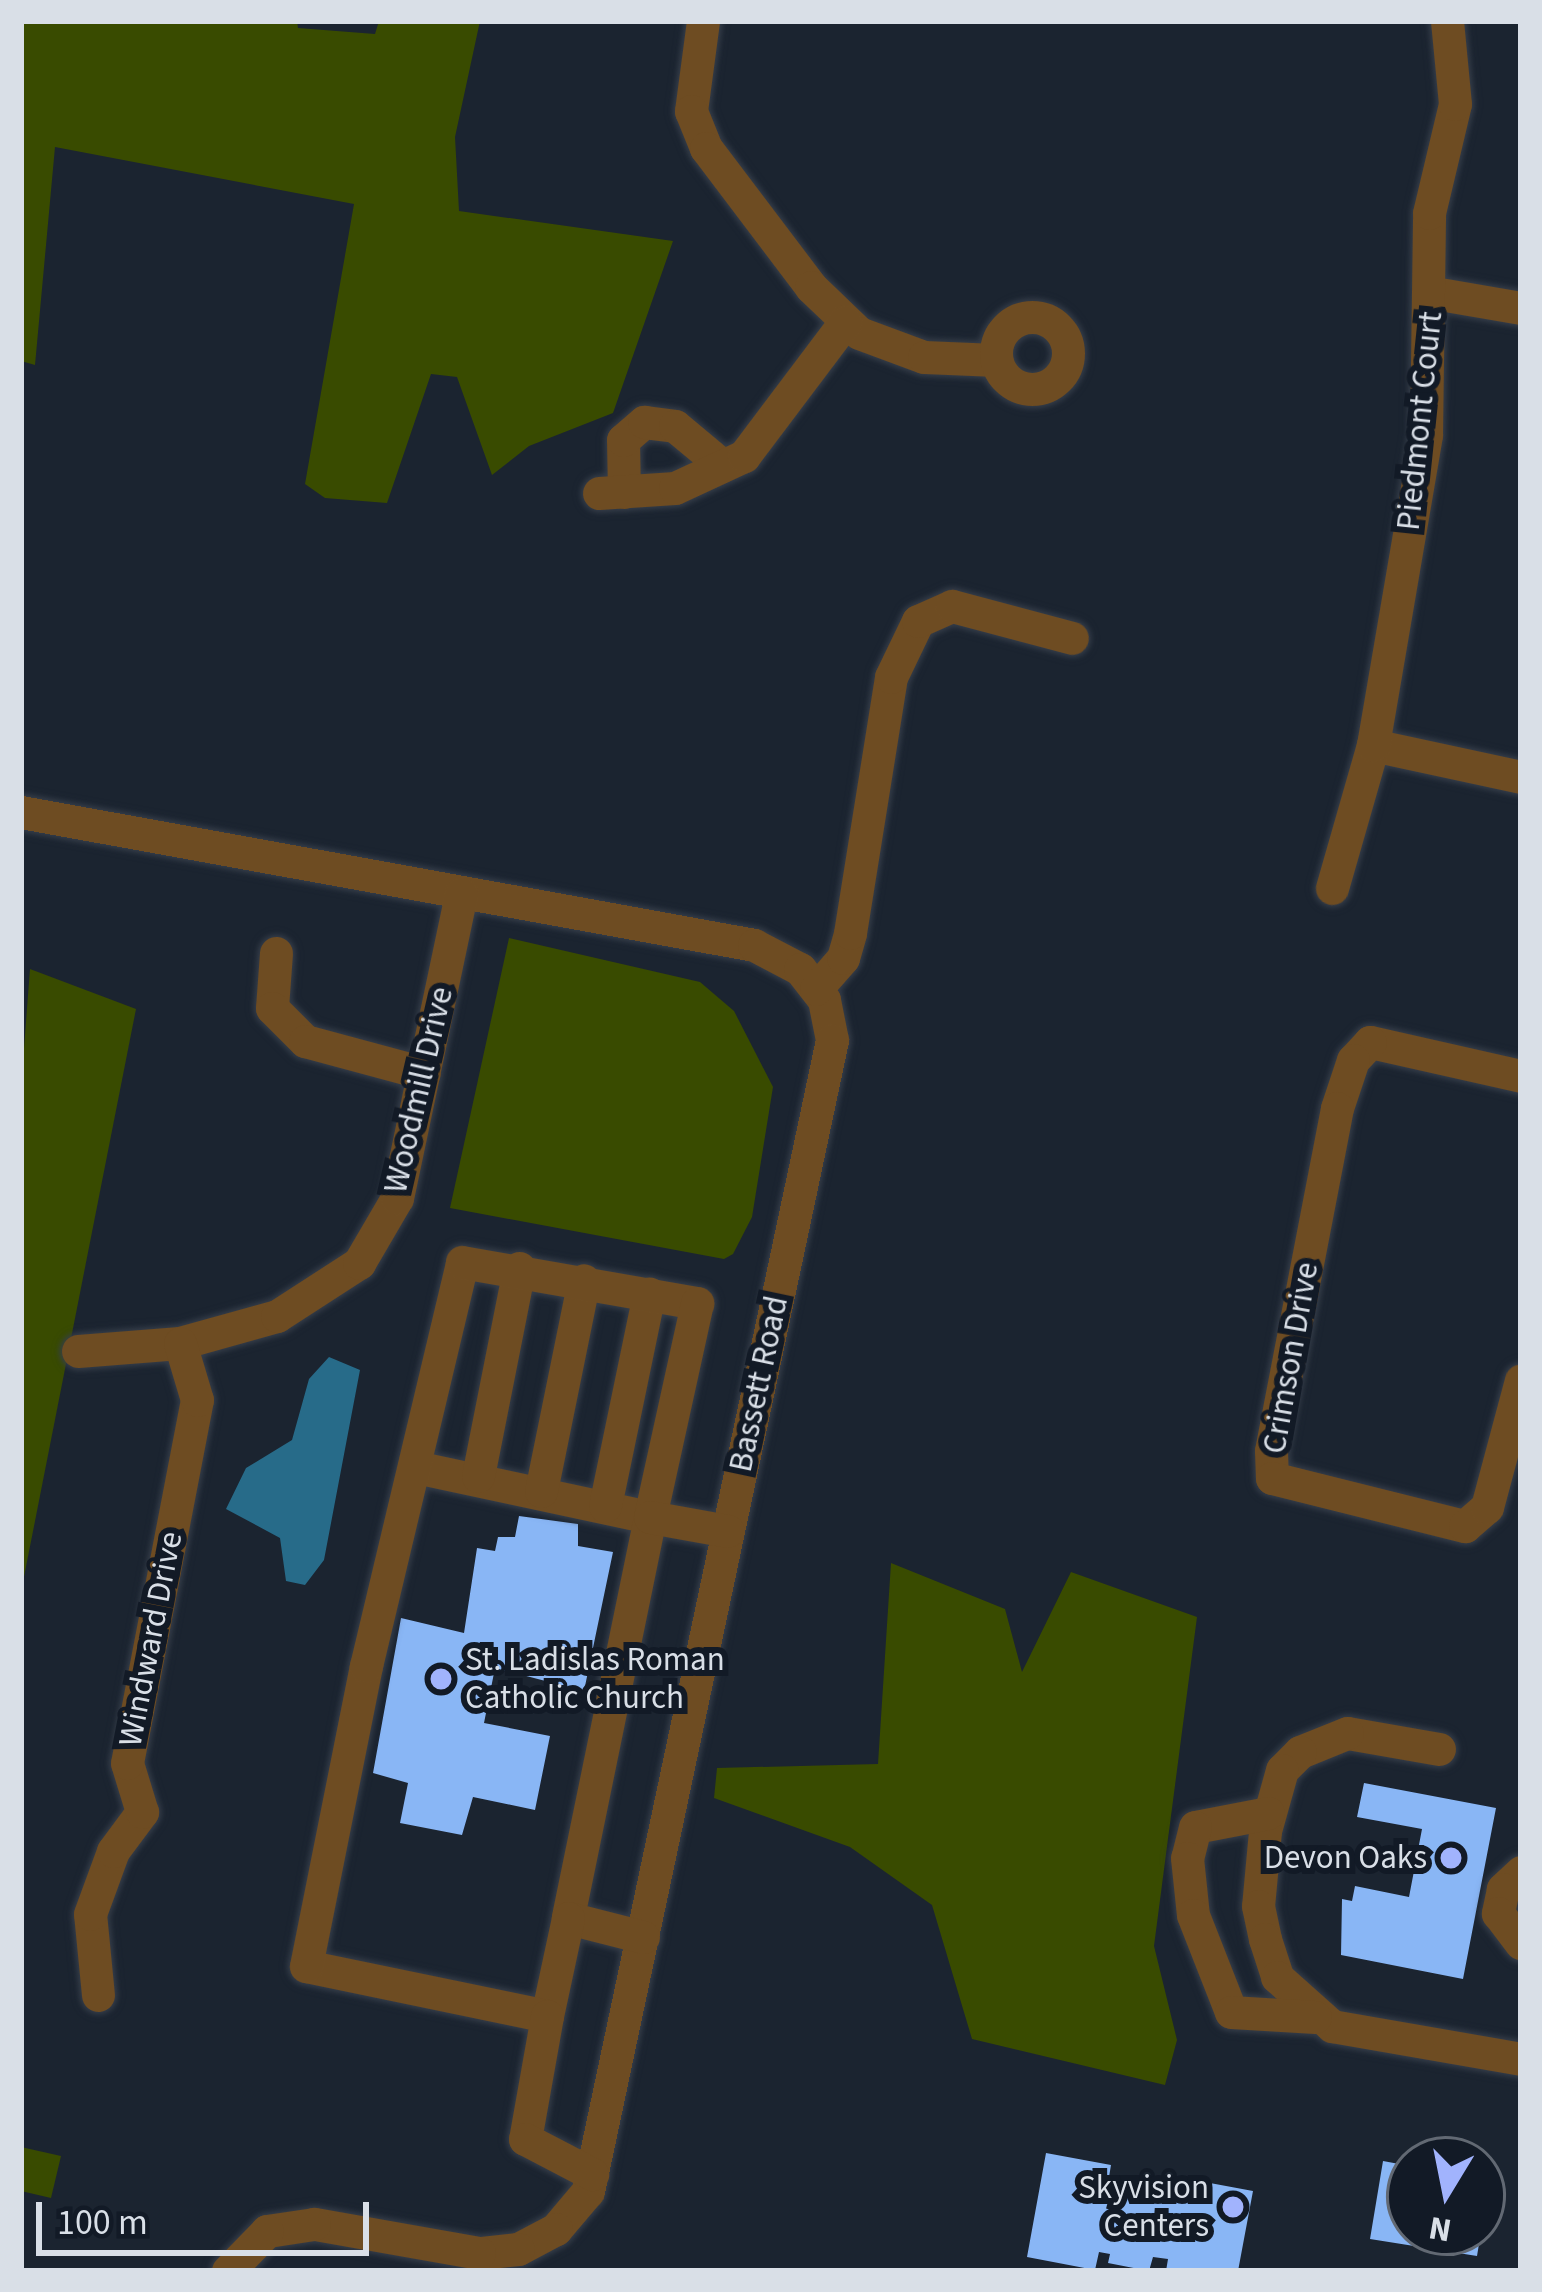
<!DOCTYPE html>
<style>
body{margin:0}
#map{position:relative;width:1542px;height:2292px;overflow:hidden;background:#1b2430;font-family:"Source Sans 3",sans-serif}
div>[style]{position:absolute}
.green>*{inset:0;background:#394b00}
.water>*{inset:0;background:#276b89}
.building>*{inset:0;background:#89b6f5}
.roads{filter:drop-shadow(0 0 3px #363e4a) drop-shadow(0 0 3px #363e4a)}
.minor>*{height:33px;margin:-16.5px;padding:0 16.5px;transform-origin:16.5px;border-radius:16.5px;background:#6e4c22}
.minor>.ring{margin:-16.5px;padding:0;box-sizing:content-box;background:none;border:33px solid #6e4c22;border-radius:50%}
.dots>*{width:33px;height:33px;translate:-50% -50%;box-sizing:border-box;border:6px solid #121a26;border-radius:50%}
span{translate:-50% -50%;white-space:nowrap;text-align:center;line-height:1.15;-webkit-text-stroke:12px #121a26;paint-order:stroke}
.street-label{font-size:33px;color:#d9dfe7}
.poi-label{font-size:33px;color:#d9dfe7}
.left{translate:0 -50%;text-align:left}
.right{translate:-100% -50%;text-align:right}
.frame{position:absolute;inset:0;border:24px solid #d9dfe7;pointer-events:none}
.north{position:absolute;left:1386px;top:2136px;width:120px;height:120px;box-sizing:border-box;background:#121a26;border:3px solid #626973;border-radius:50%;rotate:190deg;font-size:33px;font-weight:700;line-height:48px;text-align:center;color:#d9dfe7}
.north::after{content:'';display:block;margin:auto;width:42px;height:54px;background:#a1b3fd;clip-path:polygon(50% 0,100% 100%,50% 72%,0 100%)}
.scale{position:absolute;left:36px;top:2202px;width:333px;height:54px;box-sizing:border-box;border:6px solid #d9dfe7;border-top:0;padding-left:15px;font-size:36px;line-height:42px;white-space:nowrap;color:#d9dfe7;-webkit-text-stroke:9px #121a26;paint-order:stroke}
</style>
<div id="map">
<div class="green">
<div style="clip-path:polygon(21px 21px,297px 21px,298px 28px,375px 34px,379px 21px,480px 21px,455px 137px,459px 211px,673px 241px,613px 413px,529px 446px,492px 475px,457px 377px,431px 374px,387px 503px,325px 498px,305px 484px,354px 204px,55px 147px,35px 365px,21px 361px)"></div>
<div style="clip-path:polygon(509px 938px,700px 982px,734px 1011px,773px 1087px,752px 1217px,733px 1254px,724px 1259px,450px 1208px)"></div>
<div style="clip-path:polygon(30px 969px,136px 1009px,21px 1592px,21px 1088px)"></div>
<div style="clip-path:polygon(891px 1563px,1005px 1609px,1022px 1672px,1071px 1572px,1197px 1617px,1154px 1946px,1177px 2040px,1165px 2085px,972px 2039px,932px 1905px,850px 1847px,714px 1798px,717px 1768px,878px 1764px)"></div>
<div style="clip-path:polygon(21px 2147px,61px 2156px,51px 2198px,21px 2191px)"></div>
</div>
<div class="water">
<div style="clip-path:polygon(329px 1357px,360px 1370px,324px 1560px,305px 1585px,286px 1581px,280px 1538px,226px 1509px,246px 1468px,292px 1440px,309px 1379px)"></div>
</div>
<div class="building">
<div style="clip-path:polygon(519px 1516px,578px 1524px,578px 1546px,613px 1552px,584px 1691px,495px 1668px,484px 1723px,550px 1736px,535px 1810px,473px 1797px,462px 1835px,400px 1823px,408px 1783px,373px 1773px,401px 1618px,464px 1633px,477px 1548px,495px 1551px,498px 1537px,515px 1537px)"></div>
<div style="clip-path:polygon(1364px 1783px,1496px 1808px,1463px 1979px,1341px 1955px,1342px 1899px,1352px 1901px,1355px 1886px,1409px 1897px,1422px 1829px,1357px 1817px)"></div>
<div style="clip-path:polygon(1046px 2153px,1111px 2165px,1108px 2183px,1131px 2187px,1150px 2182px,1180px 2195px,1183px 2178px,1253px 2191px,1238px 2271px,1166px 2271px,1168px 2259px,1153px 2257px,1149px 2271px,1108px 2263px,1110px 2254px,1099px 2252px,1095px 2270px,1027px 2257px)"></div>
<div style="clip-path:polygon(1383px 2161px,1410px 2166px,1410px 2232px,1481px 2232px,1477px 2256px,1370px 2239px)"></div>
</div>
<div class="roads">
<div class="minor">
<div style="left:703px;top:21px;width:91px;rotate:97.6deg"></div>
<div style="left:691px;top:111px;width:40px;rotate:68deg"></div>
<div style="left:706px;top:148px;width:174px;rotate:52.9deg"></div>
<div style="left:811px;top:287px;width:66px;rotate:43.8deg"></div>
<div style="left:859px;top:333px;width:69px;rotate:20.3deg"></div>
<div style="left:924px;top:357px;width:72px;rotate:2.4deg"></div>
<div style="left:1434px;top:293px;width:88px;rotate:9.8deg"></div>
<div class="ring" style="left:996px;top:317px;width:39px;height:39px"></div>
<div style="left:624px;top:492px;width:52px;rotate:-91.1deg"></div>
<div style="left:623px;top:440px;width:28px;rotate:-41deg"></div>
<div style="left:644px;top:422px;width:31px;rotate:7deg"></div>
<div style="left:675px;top:426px;width:62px;rotate:39.8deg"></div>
<div style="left:599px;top:493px;width:76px;rotate:-3.8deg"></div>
<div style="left:675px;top:488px;width:76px;rotate:-24.9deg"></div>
<div style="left:744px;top:456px;width:168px;rotate:-53deg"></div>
<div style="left:1373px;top:745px;width:151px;rotate:12.2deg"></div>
<div style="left:21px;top:812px;width:745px;rotate:10.28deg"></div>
<div style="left:754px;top:945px;width:52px;rotate:27.6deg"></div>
<div style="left:800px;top:969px;width:39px;rotate:52deg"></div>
<div style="left:824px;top:1000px;width:41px;rotate:78.7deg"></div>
<div style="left:832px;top:1040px;width:1177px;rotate:101.97deg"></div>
<div style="left:588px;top:2191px;width:50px;rotate:130.1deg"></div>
<div style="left:556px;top:2229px;width:43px;rotate:152.2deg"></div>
<div style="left:518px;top:2249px;width:39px;rotate:174deg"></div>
<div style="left:479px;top:2253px;width:168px;rotate:-170deg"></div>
<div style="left:314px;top:2224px;width:48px;rotate:171.5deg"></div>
<div style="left:267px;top:2231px;width:56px;rotate:134.3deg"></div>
<div style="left:1332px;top:888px;width:149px;rotate:-74deg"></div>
<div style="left:1373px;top:745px;width:314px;rotate:-80.3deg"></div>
<div style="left:1426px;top:435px;width:222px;rotate:-89.2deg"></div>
<div style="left:1429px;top:213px;width:112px;rotate:-76.6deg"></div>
<div style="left:1455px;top:104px;width:83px;rotate:-95.5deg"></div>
<div style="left:276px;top:953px;width:55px;rotate:94.2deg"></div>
<div style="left:272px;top:1008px;width:47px;rotate:45deg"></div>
<div style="left:305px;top:1041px;width:123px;rotate:15.1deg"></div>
<div style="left:816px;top:989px;width:41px;rotate:-48.9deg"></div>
<div style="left:843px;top:958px;width:26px;rotate:-74deg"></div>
<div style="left:850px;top:933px;width:259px;rotate:-80.9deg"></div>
<div style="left:891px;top:677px;width:62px;rotate:-64.3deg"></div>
<div style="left:918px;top:621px;width:37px;rotate:-24deg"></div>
<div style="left:952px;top:606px;width:124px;rotate:14.9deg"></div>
<div style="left:1521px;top:1076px;width:155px;rotate:-167.3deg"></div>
<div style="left:1370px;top:1042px;width:25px;rotate:133deg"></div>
<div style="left:1353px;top:1060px;width:51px;rotate:108.4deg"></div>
<div style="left:1337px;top:1108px;width:349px;rotate:100.9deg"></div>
<div style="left:1271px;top:1451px;width:27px;rotate:88deg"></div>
<div style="left:1272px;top:1478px;width:199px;rotate:14deg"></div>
<div style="left:1465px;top:1526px;width:29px;rotate:-41deg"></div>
<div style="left:1487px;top:1507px;width:131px;rotate:-75deg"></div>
<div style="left:78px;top:1351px;width:102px;rotate:-4.5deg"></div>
<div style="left:180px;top:1343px;width:101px;rotate:-15.6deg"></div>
<div style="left:277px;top:1316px;width:98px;rotate:-32.9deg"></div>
<div style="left:359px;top:1263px;width:75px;rotate:-59.7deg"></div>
<div style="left:397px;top:1198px;width:311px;rotate:-78.1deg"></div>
<div style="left:416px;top:1467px;width:239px;rotate:12.1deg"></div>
<div style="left:650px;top:1517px;width:409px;rotate:101.6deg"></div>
<div style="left:478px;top:1476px;width:212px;rotate:-78.8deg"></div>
<div style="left:541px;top:1491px;width:215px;rotate:-78.5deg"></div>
<div style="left:605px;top:1506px;width:217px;rotate:-78.3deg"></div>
<div style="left:1439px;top:1749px;width:93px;rotate:-170.1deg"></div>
<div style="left:1347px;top:1733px;width:51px;rotate:158deg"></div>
<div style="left:1300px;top:1752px;width:25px;rotate:135deg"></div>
<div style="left:1282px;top:1770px;width:63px;rotate:105.6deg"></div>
<div style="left:1265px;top:1831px;width:75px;rotate:95.3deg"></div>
<div style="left:1258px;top:1906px;width:34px;rotate:78deg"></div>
<div style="left:1265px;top:1939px;width:40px;rotate:72deg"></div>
<div style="left:1277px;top:1977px;width:74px;rotate:41.7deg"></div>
<div style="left:1332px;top:2026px;width:192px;rotate:9.9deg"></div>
<div style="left:1268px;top:1813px;width:74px;rotate:169.1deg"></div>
<div style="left:1195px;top:1827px;width:32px;rotate:104deg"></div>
<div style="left:1187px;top:1858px;width:57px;rotate:84deg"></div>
<div style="left:1193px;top:1915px;width:104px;rotate:68.6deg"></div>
<div style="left:1231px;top:2012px;width:84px;rotate:3.4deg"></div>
<div style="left:1521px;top:1872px;width:25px;rotate:137deg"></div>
<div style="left:1503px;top:1889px;width:25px;rotate:102deg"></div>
<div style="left:1498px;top:1913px;width:38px;rotate:53deg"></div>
<div style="left:643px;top:1937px;width:77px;rotate:-165.8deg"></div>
<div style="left:568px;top:1918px;width:100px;rotate:102.1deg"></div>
<div style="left:547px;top:2016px;width:246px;rotate:-168.3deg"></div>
<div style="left:306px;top:1966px;width:306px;rotate:-78.7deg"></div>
<div style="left:366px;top:1666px;width:415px;rotate:-76.6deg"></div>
<div style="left:462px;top:1262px;width:239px;rotate:9.9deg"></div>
<div style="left:697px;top:1303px;width:219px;rotate:102.4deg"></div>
<div style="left:650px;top:1517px;width:79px;rotate:10.2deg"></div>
<div style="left:98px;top:1995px;width:81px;rotate:-95.6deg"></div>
<div style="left:90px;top:1914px;width:67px;rotate:-69.9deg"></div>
<div style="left:113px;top:1851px;width:49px;rotate:-53.4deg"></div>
<div style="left:142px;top:1812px;width:51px;rotate:-107deg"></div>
<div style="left:127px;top:1763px;width:370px;rotate:-79.1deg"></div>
<div style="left:197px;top:1400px;width:59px;rotate:-106.6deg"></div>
<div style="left:547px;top:2016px;width:125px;rotate:100.1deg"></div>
<div style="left:525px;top:2139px;width:76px;rotate:27.6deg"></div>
</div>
</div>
<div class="dots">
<div style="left:441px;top:1679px;background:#a1b3fd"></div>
<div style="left:1451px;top:1858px;background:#a1b3fd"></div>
<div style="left:1233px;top:2207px;background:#a1b3fd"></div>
</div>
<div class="street-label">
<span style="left:1420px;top:421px;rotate:-84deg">Piedmont Court</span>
<span style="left:419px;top:1090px;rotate:-77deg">Woodmill Drive</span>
<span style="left:1291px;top:1358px;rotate:-80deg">Crimson Drive</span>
<span style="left:759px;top:1384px;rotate:-78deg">Bassett Road</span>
<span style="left:151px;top:1639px;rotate:-79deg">Windward Drive</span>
</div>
<div class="poi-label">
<span class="left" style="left:465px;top:1679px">St. Ladislas Roman<br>Catholic Church</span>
<span class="right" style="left:1427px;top:1858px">Devon Oaks</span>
<span class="right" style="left:1209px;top:2207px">Skyvision<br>Centers</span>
</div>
<div class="frame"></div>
<div class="north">N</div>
<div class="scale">100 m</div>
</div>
